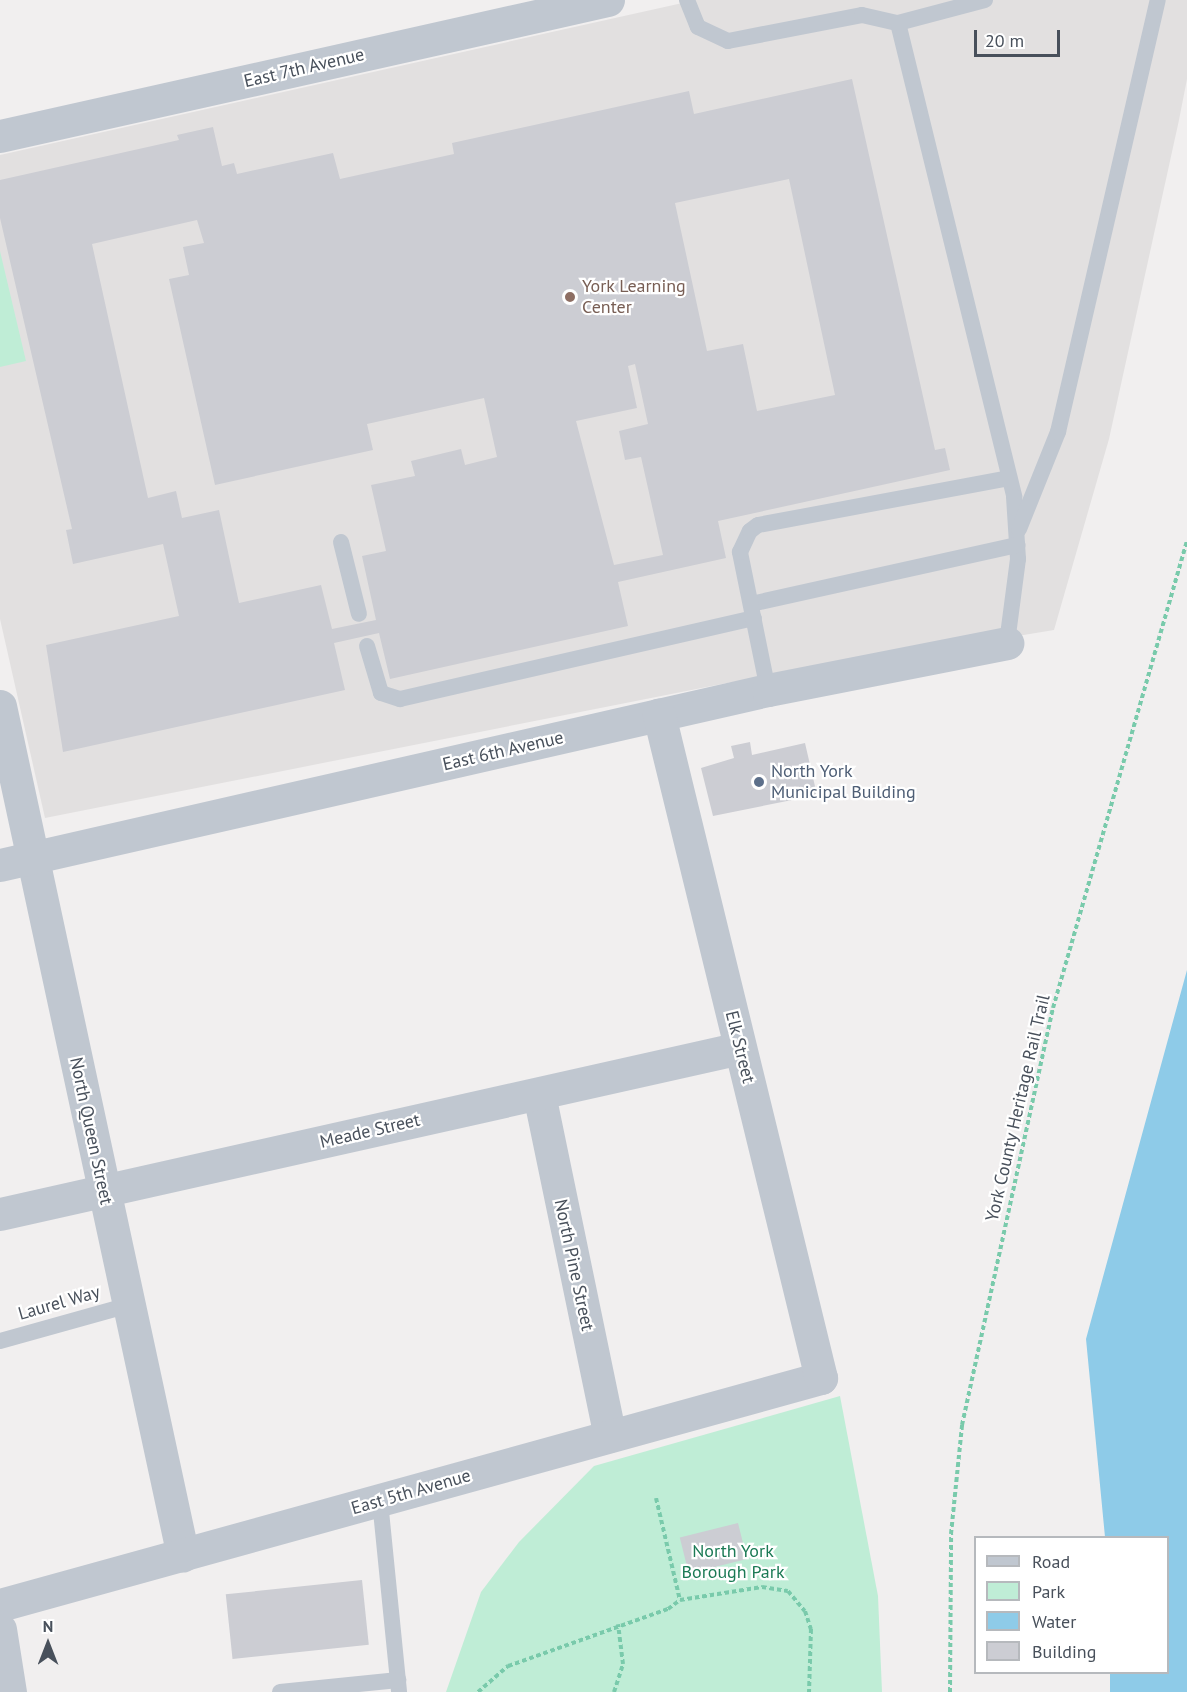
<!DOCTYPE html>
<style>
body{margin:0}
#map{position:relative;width:1187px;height:1692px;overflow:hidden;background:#f1efef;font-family:"PT Sans",sans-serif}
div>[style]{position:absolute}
.education>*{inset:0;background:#e2e0e0}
.green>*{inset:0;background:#bfedd6}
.water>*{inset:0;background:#8ecbe8}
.building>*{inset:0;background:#cccdd3;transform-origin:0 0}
.path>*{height:4px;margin-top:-2px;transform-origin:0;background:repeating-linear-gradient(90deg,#79caab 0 4.5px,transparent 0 7.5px)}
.lane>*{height:16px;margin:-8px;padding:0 8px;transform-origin:8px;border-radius:8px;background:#c0c7d0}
.street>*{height:33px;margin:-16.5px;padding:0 16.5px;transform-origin:16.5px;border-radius:16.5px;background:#c0c7d0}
.dots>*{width:16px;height:16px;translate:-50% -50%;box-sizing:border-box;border:3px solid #fff;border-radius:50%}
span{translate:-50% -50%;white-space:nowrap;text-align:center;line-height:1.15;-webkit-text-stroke:4.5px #fff;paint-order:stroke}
.street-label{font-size:18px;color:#48505b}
.education-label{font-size:18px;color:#785e54}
.left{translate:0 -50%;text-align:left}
.service-label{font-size:18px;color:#4e5e75}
.park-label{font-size:18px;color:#1b7a55}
.legend{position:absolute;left:974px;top:1536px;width:195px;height:138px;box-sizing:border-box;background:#fff;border:2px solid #b6b9bd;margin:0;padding:8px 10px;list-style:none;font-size:18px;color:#48505b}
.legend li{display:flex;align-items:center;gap:12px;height:30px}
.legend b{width:30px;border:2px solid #b6b9bd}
.north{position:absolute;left:18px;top:1614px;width:60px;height:60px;-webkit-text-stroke:4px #fff;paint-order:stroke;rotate:0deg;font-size:16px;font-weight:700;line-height:24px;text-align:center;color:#48505b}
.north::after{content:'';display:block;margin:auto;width:21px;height:27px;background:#48505b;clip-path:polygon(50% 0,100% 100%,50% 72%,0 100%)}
.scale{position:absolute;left:974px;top:30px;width:86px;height:27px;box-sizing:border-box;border:3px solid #48505b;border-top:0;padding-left:8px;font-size:18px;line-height:21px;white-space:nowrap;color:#48505b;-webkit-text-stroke:4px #fff;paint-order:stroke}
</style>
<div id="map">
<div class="education">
<div style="clip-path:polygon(696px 0,1187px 0,1187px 79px,1179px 120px,1109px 439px,1054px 630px,727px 683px,45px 818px,0 619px,0 155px)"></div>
</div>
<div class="green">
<div style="clip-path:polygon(0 251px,26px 361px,0 367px)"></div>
<div style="clip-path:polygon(840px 1396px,878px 1596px,882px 1692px,446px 1692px,481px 1592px,519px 1542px,594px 1466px)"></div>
</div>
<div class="water">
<div style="clip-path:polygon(1187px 970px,1187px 1692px,1110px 1692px,1110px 1673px,1168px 1672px,1168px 1538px,1105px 1537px,1086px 1339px)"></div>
</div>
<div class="building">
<div style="clip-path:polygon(evenodd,852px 79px,935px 450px,945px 448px,950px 470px,718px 521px,726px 558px,618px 582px,628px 626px,390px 679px,379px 633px,334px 643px,345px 690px,63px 752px,46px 645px,179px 616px,163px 544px,73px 564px,66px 530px,72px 529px,0 218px,0 180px,179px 140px,177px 135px,213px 127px,222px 166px,234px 163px,237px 174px,333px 153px,340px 179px,454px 154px,452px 143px,689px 91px,694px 114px,852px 79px,789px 179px,835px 395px,757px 411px,743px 344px,707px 351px,675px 203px,789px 179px,852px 79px,197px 220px,204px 243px,183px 247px,189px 275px,169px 279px,215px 485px,373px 450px,367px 424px,484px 398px,497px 457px,465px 465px,461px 449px,411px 461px,415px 476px,371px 485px,386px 551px,362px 556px,376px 620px,332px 629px,321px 585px,239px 603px,219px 510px,182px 518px,176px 491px,148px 498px,92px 244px,197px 220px,852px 79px,635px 364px,648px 424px,619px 431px,625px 460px,641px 457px,663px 555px,614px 565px,576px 421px,637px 408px,628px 366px,635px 364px)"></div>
<div style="clip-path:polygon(750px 742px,752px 755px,805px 743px,817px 795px,713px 816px,701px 768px,734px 758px,731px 746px)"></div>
<div style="left:738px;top:1523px;width:37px;height:60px;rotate:76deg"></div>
<div style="left:362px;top:1580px;width:65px;height:137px;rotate:84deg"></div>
</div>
<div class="path">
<div style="left:656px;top:1498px;width:105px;rotate:76.8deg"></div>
<div style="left:478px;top:1692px;width:40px;rotate:-41deg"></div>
<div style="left:508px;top:1666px;width:170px;rotate:-19.6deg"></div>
<div style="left:668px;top:1609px;width:15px;rotate:-37deg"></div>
<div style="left:680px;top:1600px;width:83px;rotate:-9deg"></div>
<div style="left:762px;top:1587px;width:26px;rotate:9deg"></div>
<div style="left:788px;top:1591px;width:26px;rotate:50deg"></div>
<div style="left:805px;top:1611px;width:19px;rotate:72deg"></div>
<div style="left:811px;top:1629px;width:63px;rotate:91.8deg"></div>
<div style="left:614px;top:1692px;width:29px;rotate:-72deg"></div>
<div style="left:623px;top:1664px;width:40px;rotate:-97.1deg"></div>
<div style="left:950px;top:1692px;width:158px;rotate:-89.6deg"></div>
<div style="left:951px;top:1534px;width:110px;rotate:-84.2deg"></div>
<div style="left:962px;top:1425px;width:427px;rotate:-77.7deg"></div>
<div style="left:1053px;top:1008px;width:485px;rotate:-74deg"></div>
</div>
<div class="lane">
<div style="left:687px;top:0;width:29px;rotate:68deg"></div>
<div style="left:698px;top:27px;width:33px;rotate:25deg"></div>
<div style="left:728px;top:41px;width:136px;rotate:-11deg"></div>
<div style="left:862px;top:15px;width:37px;rotate:13deg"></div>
<div style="left:898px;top:23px;width:488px;rotate:76.2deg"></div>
<div style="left:1014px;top:497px;width:62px;rotate:86.3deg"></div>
<div style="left:1018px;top:559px;width:85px;rotate:97.5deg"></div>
<div style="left:898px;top:23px;width:90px;rotate:-14.8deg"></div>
<div style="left:1019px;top:529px;width:105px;rotate:-68.1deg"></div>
<div style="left:1058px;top:432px;width:443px;rotate:-77deg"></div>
<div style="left:341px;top:542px;width:74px;rotate:76deg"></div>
<div style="left:751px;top:604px;width:273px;rotate:-12.5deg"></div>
<div style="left:367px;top:646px;width:49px;rotate:73.4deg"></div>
<div style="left:381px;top:693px;width:20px;rotate:18deg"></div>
<div style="left:400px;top:699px;width:363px;rotate:-12.9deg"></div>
<div style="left:768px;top:690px;width:141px;rotate:-101.5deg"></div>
<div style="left:740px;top:552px;width:23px;rotate:-65deg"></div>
<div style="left:750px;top:531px;width:10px;rotate:-37deg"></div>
<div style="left:758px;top:525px;width:255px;rotate:-10.6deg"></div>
<div style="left:0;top:1341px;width:134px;rotate:-15.6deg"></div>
<div style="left:380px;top:1501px;width:192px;rotate:84.3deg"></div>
<div style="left:280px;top:1692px;width:119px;rotate:-5.8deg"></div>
</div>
<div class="street">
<div style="left:0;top:136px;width:623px;rotate:-12.61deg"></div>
<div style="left:0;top:706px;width:869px;rotate:77.85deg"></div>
<div style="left:0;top:865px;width:788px;rotate:-12.84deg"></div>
<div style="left:768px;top:690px;width:244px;rotate:-11.1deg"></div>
<div style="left:539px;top:1094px;width:349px;rotate:78.3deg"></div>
<div style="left:0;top:1214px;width:758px;rotate:-12.64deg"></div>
<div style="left:0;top:1605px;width:852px;rotate:-15.46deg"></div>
<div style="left:821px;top:1378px;width:683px;rotate:-103.73deg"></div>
<div style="left:0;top:1629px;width:64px;rotate:81deg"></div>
</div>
<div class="dots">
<div style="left:570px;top:297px;background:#8d6e63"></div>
<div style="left:759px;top:782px;background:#5c6f8a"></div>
</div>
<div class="street-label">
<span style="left:304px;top:68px;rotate:-13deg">East 7th Avenue</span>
<span style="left:503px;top:751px;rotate:-13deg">East 6th Avenue</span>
<span style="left:740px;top:1047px;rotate:76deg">Elk Street</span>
<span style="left:1018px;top:1108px;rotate:-77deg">York County Heritage Rail Trail</span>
<span style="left:91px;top:1131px;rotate:78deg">North Queen Street</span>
<span style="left:370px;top:1131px;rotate:-13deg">Meade Street</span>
<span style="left:574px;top:1265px;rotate:78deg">North Pine Street</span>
<span style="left:59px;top:1303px;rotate:-16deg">Laurel Way</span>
<span style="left:411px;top:1492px;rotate:-16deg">East 5th Avenue</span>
</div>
<div class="education-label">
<span class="left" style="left:582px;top:297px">York Learning<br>Center</span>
</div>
<div class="service-label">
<span class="left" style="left:771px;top:782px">North York<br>Municipal Building</span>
</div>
<div class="park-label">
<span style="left:733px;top:1562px">North York<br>Borough Park</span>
</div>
<ul class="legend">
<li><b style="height:8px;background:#c0c7d0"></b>Road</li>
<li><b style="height:16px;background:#bfedd6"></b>Park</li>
<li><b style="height:16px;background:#8ecbe8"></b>Water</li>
<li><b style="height:16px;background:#cccdd3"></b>Building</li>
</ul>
<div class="north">N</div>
<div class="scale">20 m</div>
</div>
